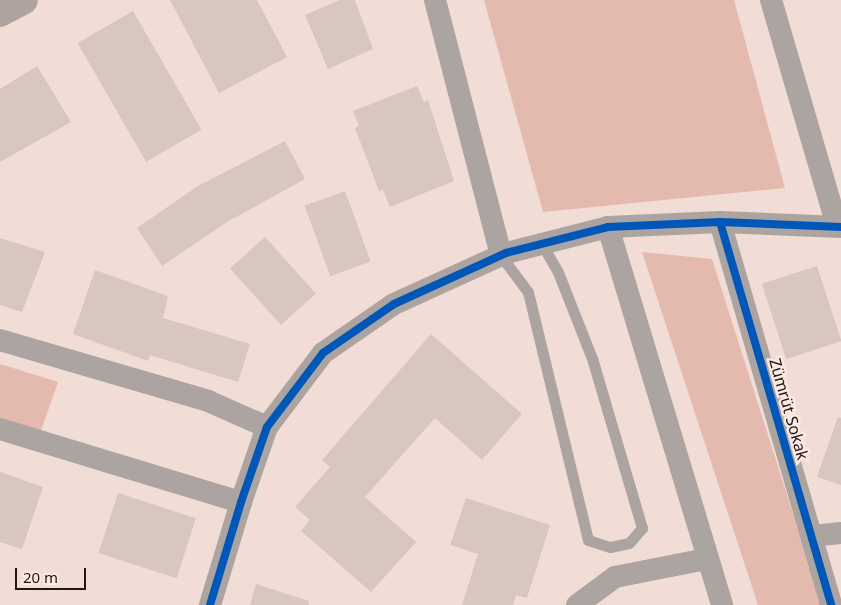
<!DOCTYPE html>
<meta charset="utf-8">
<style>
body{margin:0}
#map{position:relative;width:841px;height:605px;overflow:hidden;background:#f2dcd6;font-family:"Noto Sans",sans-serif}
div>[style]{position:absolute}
.green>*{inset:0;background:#e4baaf}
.building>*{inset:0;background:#d8c6c1;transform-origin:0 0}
.lane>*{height:11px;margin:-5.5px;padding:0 5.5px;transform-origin:5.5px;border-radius:5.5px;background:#aca4a1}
.street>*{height:22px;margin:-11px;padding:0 11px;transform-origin:11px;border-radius:11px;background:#aca4a1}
.secondary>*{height:28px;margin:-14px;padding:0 14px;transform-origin:14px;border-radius:14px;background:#aea39f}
.cycleway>*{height:8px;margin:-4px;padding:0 4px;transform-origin:4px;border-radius:4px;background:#0057b8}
span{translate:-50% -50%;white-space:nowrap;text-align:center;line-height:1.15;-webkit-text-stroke:5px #fae9e4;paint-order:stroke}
.street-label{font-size:16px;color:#221410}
.scale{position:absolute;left:15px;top:568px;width:71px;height:22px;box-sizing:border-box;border:2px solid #221410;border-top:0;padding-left:6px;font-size:15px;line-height:18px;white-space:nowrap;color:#221410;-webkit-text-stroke:4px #fae9e4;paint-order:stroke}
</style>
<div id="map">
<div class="green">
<div style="clip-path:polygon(484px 0,734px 0,785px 188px,543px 212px)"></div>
<div style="clip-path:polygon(642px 252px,712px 259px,822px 605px,758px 605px)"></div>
<div style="clip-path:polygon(0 364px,58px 382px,41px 431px,0 418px)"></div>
</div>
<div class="building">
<div style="clip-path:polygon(170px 0,257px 0,287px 57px,219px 93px)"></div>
<div style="clip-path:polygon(340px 0,355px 0,373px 49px,328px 69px,305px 15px)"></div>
<div style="left:133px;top:11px;width:137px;height:64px;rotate:60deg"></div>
<div style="clip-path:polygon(37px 66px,71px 122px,0 162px,0 89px)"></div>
<div style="clip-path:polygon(417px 86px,424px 102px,428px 100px,454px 181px,390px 207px,383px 190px,379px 191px,355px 128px,359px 126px,353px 111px)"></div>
<div style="clip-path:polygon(285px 141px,305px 179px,227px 222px,162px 266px,137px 228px,198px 186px)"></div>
<div style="left:345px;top:191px;width:75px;height:43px;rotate:70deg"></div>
<div style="left:265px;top:237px;width:76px;height:47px;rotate:48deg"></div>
<div style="clip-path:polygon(0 238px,45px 252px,22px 312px,0 305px)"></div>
<div style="left:817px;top:266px;width:79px;height:58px;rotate:72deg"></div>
<div style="clip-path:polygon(95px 270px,168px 296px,163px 318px,250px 344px,238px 382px,150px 355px,148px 361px,73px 334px)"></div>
<div style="clip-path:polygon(431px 334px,522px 414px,482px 460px,435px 418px,365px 497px,416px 542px,371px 592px,301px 531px,310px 520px,295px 507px,330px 467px,322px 460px)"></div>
<div style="clip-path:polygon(838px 417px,841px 418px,841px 485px,817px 477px)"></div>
<div style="clip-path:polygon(0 472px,43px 487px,22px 549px,0 542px)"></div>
<div style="left:118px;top:493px;width:82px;height:63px;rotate:18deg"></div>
<div style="clip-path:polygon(466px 498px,550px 525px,527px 598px,516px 595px,513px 605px,462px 605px,478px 554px,450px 545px)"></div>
<div style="clip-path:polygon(256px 584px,309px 601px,309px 605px,250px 605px)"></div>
</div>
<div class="lane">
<div style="left:501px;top:256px;width:45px;rotate:53.1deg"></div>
<div style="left:528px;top:292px;width:255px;rotate:76.4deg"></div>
<div style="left:588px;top:540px;width:23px;rotate:18deg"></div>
<div style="left:610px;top:547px;width:19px;rotate:-12deg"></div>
<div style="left:629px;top:543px;width:20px;rotate:-49deg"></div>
<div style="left:642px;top:528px;width:174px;rotate:-106.4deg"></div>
<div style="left:593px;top:361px;width:96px;rotate:-111.5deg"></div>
<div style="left:558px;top:272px;width:32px;rotate:-120deg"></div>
</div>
<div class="street">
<div style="left:435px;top:0;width:264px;rotate:75.5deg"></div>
<div style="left:771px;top:0;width:235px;rotate:73.7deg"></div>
<div style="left:720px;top:222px;width:399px;rotate:73.8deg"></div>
<div style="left:608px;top:227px;width:395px;rotate:73.2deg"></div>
<div style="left:0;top:340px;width:217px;rotate:16.3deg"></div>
<div style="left:208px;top:401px;width:64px;rotate:23.8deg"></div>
<div style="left:0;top:429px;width:252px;rotate:16.9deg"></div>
<div style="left:812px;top:536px;width:29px;rotate:-6deg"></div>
<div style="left:210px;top:605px;width:108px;rotate:-73.2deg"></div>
<div style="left:241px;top:502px;width:79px;rotate:-70.9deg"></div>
<div style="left:267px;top:427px;width:93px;rotate:-52.9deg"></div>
<div style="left:323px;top:353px;width:86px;rotate:-34.6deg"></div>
<div style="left:394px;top:304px;width:123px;rotate:-24.5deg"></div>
<div style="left:506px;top:253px;width:105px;rotate:-14.3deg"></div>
<div style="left:608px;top:227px;width:112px;rotate:-2.6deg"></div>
<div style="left:720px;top:222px;width:121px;rotate:2.4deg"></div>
<div style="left:577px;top:605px;width:47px;rotate:-36.4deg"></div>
<div style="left:615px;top:577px;width:93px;rotate:-11.2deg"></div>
</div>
<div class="secondary">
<div style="left:0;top:13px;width:27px;rotate:-28deg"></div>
</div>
<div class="cycleway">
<div style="left:720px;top:222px;width:399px;rotate:73.8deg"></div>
<div style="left:210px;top:605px;width:108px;rotate:-73.2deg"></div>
<div style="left:241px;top:502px;width:79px;rotate:-70.9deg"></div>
<div style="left:267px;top:427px;width:93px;rotate:-52.9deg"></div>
<div style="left:323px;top:353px;width:86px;rotate:-34.6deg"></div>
<div style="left:394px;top:304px;width:123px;rotate:-24.5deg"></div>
<div style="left:506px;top:253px;width:105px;rotate:-14.3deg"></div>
<div style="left:608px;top:227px;width:112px;rotate:-2.6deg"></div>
<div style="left:720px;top:222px;width:121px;rotate:2.4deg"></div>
</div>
<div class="street-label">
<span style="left:789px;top:409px;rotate:74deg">Zümrüt Sokak</span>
</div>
<div class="scale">20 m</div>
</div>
